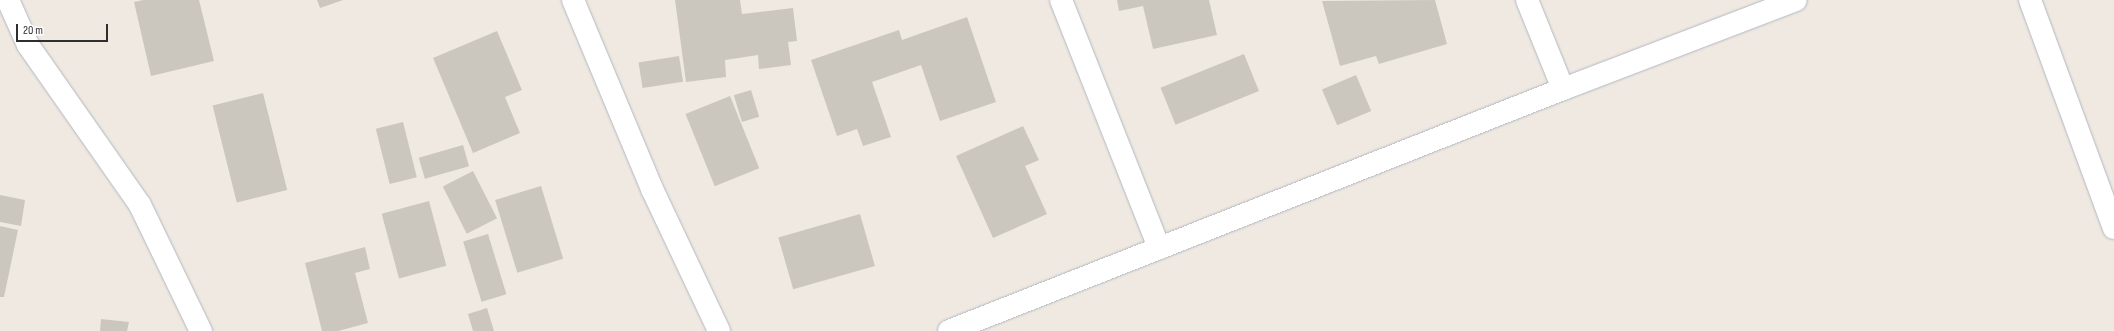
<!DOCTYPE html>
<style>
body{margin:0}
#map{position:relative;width:2114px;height:331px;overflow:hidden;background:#efe9e1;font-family:"Sofia Sans Condensed",sans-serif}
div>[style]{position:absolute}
.building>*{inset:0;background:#cbc7bf;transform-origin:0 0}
.roads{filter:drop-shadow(0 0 1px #b4b7c1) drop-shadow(0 0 1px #b4b7c1)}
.minor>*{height:22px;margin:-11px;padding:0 11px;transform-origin:11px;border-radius:11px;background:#fff}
span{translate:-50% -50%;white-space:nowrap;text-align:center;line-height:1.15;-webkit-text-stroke:3px #fff;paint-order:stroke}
.scale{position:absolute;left:16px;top:24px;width:92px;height:18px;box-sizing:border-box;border:2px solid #2e2e2e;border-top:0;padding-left:5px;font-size:12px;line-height:14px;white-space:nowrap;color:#2e2e2e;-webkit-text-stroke:3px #fff;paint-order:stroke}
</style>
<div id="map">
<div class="building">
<div style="clip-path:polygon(143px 0,199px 0,214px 61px,151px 76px,134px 2px)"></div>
<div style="clip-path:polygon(317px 0,343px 0,320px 8px)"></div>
<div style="clip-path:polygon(675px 0,740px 0,742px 14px,793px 8px,797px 41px,788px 42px,791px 65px,759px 69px,758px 55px,725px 60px,726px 77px,686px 82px)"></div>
<div style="clip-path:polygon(1117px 0,1209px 0,1217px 35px,1153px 49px,1143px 6px,1119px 11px)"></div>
<div style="clip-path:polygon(1435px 0,1447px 44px,1379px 64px,1376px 56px,1340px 66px,1322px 1px)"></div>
<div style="clip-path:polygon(967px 17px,996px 102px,940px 121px,921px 65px,872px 82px,891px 137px,863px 146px,857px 129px,837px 136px,811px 60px,899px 30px,902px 40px)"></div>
<div style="clip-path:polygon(497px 31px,522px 90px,505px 97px,520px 133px,473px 153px,433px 58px)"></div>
<div style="left:1244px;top:54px;width:40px;height:90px;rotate:68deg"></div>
<div style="left:679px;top:56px;width:26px;height:41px;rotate:81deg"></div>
<div style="left:1356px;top:75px;width:39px;height:37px;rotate:67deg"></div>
<div style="left:751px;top:90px;width:28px;height:18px;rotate:73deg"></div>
<div style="left:263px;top:93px;width:100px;height:52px;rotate:76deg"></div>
<div style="left:730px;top:96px;width:78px;height:48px;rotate:68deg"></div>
<div style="left:403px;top:122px;width:57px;height:28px;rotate:76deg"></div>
<div style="clip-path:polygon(1023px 126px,1039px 160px,1025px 166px,1047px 214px,993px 238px,956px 156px)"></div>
<div style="left:463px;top:145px;width:22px;height:46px;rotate:74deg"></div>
<div style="left:473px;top:171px;width:53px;height:34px;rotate:63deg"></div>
<div style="left:541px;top:186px;width:76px;height:48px;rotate:73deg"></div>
<div style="clip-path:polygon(0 195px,25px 200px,21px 226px,0 222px)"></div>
<div style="left:429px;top:201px;width:67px;height:49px;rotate:75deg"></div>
<div style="left:860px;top:214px;width:54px;height:85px;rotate:74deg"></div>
<div style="clip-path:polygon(0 226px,18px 230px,4px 297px,0 297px)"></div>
<div style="left:488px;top:234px;width:63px;height:26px;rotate:73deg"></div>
<div style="clip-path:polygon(365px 247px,370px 269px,355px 273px,368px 323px,338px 331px,322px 331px,305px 263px)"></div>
<div style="clip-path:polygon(487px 308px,494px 331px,473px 331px,468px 314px)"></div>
<div style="clip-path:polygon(101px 319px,129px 322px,127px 331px,100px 331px)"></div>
</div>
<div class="roads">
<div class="minor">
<div style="left:8px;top:0;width:49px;rotate:66deg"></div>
<div style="left:28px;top:45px;width:195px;rotate:55deg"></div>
<div style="left:140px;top:205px;width:140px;rotate:64.2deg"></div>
<div style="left:573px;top:0;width:205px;rotate:67.3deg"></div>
<div style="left:652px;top:189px;width:157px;rotate:64.7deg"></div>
<div style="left:1061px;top:0;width:267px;rotate:68.4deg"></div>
<div style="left:1527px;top:0;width:96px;rotate:68deg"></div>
<div style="left:2030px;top:0;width:243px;rotate:69.8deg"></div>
<div style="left:949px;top:331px;width:660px;rotate:-21.51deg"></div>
<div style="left:1563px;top:89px;width:249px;rotate:-20.9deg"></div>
</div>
</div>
<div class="scale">20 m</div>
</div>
